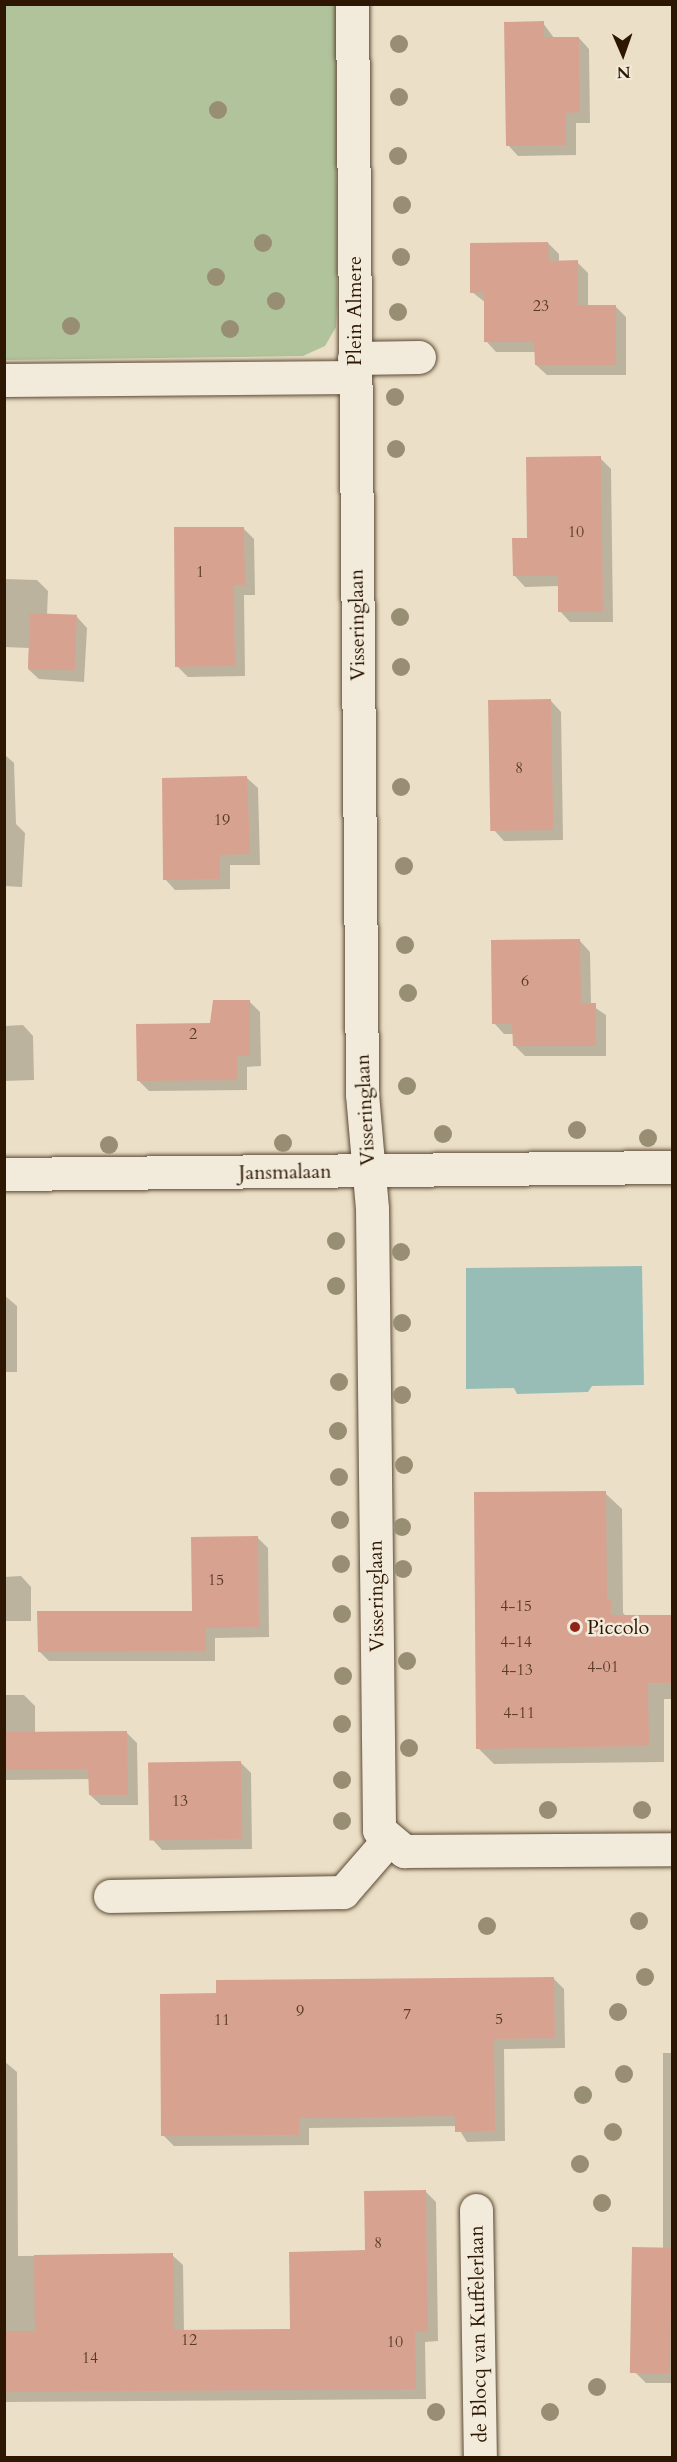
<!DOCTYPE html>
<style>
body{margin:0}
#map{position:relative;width:677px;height:2462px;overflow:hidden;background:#ebe0c7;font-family:Cardo,serif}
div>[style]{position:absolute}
.green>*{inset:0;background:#b1c39a}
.water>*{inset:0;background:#98bdb7}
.shadow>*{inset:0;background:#0003}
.building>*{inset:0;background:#d8a291;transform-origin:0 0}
.roads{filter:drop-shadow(0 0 2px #5c4934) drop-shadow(0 0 2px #5c4934)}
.minor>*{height:33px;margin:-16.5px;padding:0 16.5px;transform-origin:16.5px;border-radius:16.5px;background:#f2ebdb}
.trees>*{width:18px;height:18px;margin:-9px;border-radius:50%;background:#988e74}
.dots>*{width:16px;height:16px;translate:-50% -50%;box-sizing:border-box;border:3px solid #f2ebdb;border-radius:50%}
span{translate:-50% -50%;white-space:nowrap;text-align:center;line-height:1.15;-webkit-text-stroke:5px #f2ebdb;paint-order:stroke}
.number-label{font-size:16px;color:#583a26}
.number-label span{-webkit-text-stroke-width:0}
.street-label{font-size:20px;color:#2d1703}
.poi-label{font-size:20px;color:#2d1703}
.left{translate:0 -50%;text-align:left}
.frame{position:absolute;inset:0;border:6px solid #2d1703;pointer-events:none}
.north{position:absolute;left:593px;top:24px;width:60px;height:60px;-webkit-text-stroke:4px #f2ebdb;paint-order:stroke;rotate:178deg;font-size:16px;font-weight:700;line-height:24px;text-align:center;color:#2d1703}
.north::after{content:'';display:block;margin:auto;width:21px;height:27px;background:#2d1703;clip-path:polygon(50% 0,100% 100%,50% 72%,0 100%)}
</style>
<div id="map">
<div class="green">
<div style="clip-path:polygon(4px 5px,336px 5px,337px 305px,336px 327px,325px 346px,303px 356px,5px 360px)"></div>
</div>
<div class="water">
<div style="clip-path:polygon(642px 1266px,644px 1385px,592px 1386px,588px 1392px,517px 1394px,514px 1388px,466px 1389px,466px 1268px)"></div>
</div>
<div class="shadow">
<div style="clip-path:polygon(543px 23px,554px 38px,579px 38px,589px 49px,590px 123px,576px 123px,576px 155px,518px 156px,508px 145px)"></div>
<div style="clip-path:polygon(548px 243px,559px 254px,559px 262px,577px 262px,588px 273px,588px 306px,615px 306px,626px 317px,626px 375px,547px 375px,536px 365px,536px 352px,496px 352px,486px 341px,486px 303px,472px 292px)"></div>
<div style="clip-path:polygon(600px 458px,611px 469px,613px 622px,570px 622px,560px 611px,559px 586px,525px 587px,515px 576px,528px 540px)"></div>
<div style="clip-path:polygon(243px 528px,254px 539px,255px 595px,244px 595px,245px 676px,188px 677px,177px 666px)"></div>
<div style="clip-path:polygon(4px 579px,37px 580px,48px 591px,47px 615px,77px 617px,87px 628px,84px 682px,39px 679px,28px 669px,29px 648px,4px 647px)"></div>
<div style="clip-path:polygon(551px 701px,561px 712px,563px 840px,504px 841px,494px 830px)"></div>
<div style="clip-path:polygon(4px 754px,14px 763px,16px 824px,25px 833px,22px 887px,4px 886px)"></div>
<div style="clip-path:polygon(247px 778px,258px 788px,260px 865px,230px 865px,230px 889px,175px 890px,165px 879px)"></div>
<div style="clip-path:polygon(580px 941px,590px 952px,591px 1005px,606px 1015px,606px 1056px,525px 1056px,514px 1045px,514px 1034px,504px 1034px,494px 1023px)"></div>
<div style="clip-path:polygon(249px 1001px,260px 1012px,261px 1066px,247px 1067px,247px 1090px,149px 1091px,139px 1081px,211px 1025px)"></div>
<div style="clip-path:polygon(23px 1025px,33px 1036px,34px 1080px,4px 1081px,4px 1026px)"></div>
<div style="clip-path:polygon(4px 1295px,17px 1306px,17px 1372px,4px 1372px)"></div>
<div style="clip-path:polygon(605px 1493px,622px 1509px,623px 1613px,626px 1616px,672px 1616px,672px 1699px,664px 1699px,664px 1762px,494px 1764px,478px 1748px)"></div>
<div style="clip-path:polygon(258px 1538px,268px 1548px,269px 1637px,215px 1638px,215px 1661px,49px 1661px,39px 1651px,193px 1613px)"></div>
<div style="clip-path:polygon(21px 1576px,31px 1587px,31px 1621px,4px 1621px,4px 1577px)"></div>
<div style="clip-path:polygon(4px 1695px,24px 1695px,35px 1706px,35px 1734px,126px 1732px,137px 1743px,138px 1805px,101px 1805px,90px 1795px,90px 1779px,4px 1780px)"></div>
<div style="clip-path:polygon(240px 1762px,251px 1773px,252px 1849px,162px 1850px,152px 1839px)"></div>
<div style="clip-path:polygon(553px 1978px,564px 1989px,565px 2048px,504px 2049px,505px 2141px,467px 2142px,457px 2126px,309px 2128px,309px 2145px,174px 2146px,163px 2135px,218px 1995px)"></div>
<div style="clip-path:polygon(663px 2053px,672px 2053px,672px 2383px,646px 2383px,635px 2372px,663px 2249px)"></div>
<div style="clip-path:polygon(4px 2061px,17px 2072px,18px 2256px,172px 2255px,183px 2265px,184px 2331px,291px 2330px,425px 2191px,436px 2202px,438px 2341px,425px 2342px,426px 2399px,4px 2402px)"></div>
</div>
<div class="building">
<div style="clip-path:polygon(544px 21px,544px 37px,579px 37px,580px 112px,566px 113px,566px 145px,506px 146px,504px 22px)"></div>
<div style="clip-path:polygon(548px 242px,549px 261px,578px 260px,578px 305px,616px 305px,616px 365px,535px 365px,534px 342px,484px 342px,484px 292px,470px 293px,470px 243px)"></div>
<div style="clip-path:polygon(601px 456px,603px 612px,558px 612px,558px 576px,513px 576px,512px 538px,527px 538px,526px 457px)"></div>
<div style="clip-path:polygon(174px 527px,244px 527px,245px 585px,234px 585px,235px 666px,175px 667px)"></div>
<div style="left:30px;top:613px;width:47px;height:56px;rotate:2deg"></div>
<div style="left:551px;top:699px;width:131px;height:63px;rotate:89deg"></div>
<div style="clip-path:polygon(247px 776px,250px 854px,220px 855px,220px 879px,163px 880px,162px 778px)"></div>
<div style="clip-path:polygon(580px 939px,581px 1003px,596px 1003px,596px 1046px,513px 1046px,512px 1024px,492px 1024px,491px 940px)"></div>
<div style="clip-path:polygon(213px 1000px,250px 1000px,250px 1056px,237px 1056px,237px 1080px,137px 1081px,136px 1024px,210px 1023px)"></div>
<div style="clip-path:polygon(606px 1491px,607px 1599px,611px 1599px,611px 1615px,672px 1615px,672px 1683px,648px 1683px,649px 1746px,476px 1749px,474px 1492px)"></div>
<div style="clip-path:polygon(258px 1536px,259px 1627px,206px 1628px,206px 1651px,38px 1652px,37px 1611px,192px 1611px,191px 1537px)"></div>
<div style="clip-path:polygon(127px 1731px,128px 1795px,89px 1795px,88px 1769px,4px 1770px,4px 1732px)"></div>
<div style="left:241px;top:1761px;width:78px;height:93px;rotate:89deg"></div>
<div style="clip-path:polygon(554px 1977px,555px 2038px,494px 2039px,495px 2131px,455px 2132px,455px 2116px,299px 2118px,299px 2135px,161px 2136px,160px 1994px,216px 1993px,216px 1980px)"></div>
<div style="clip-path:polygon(426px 2190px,428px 2331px,415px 2332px,416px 2389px,4px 2392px,4px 2331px,35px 2331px,34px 2255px,173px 2253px,174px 2330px,290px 2329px,289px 2252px,365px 2250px,364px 2191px)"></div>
<div style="left:632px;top:2247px;width:40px;height:126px;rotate:1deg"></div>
</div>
<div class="roads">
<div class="minor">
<div style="left:352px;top:4px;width:1090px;rotate:89.47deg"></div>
<div style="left:362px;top:1094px;width:115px;rotate:85deg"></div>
<div style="left:372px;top:1209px;width:621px;rotate:89.35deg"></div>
<div style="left:379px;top:1830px;width:33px;rotate:40deg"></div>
<div style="left:404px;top:1851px;width:268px;rotate:-0.4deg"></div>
<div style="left:354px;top:358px;width:65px;rotate:-0.9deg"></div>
<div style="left:4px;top:380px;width:350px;rotate:-0.5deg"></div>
<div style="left:4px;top:1174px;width:668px;rotate:-0.6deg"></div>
<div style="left:110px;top:1896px;width:233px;rotate:-1deg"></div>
<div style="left:343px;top:1892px;width:70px;rotate:-49deg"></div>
<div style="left:476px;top:2210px;width:248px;rotate:89.1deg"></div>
</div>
</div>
<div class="trees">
<div style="left:399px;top:44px"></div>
<div style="left:399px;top:97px"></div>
<div style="left:218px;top:110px"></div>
<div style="left:398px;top:156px"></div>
<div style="left:402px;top:205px"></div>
<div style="left:263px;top:243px"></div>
<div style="left:401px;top:257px"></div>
<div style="left:216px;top:277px"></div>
<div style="left:276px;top:301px"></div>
<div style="left:398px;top:312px"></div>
<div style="left:71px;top:326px"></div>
<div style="left:230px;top:329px"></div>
<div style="left:395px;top:397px"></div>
<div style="left:396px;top:449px"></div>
<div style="left:400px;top:617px"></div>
<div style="left:401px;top:667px"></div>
<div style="left:401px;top:787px"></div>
<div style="left:404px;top:866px"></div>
<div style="left:405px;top:945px"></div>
<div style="left:408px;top:993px"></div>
<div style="left:407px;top:1086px"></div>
<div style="left:577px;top:1130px"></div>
<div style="left:443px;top:1134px"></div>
<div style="left:648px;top:1138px"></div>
<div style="left:283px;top:1143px"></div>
<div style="left:109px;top:1145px"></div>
<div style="left:336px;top:1241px"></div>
<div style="left:401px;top:1252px"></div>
<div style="left:336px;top:1286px"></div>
<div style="left:402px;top:1323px"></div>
<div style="left:339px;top:1382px"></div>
<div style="left:402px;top:1395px"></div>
<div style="left:338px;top:1431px"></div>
<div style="left:404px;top:1465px"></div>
<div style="left:339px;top:1477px"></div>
<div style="left:340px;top:1520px"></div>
<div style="left:402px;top:1527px"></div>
<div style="left:341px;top:1564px"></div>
<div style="left:403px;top:1569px"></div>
<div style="left:342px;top:1614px"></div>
<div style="left:407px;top:1661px"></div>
<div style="left:343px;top:1676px"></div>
<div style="left:342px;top:1724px"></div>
<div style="left:409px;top:1748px"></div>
<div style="left:342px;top:1780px"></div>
<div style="left:548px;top:1810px"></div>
<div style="left:642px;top:1810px"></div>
<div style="left:342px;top:1821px"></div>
<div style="left:639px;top:1921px"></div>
<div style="left:487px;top:1926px"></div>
<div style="left:645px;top:1977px"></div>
<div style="left:618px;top:2012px"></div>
<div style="left:624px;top:2074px"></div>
<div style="left:583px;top:2095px"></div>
<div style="left:613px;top:2132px"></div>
<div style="left:580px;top:2164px"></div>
<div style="left:602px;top:2203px"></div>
<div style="left:597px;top:2387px"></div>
<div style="left:436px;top:2412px"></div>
<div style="left:550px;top:2412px"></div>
</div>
<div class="dots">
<div style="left:575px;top:1627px;background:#8f2418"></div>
</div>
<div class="number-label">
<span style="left:541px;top:306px">23</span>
<span style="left:576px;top:532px">10</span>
<span style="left:200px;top:572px">1</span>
<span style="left:519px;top:768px">8</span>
<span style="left:222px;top:820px">19</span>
<span style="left:525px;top:981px">6</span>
<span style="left:193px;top:1034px">2</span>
<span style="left:216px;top:1580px">15</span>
<span style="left:516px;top:1606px">4-15</span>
<span style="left:516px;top:1642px">4-14</span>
<span style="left:603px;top:1667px">4-01</span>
<span style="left:517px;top:1670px">4-13</span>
<span style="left:519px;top:1713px">4-11</span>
<span style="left:180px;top:1801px">13</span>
<span style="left:300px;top:2011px">9</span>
<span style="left:407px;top:2014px">7</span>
<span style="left:499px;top:2019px">5</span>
<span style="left:222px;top:2020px">11</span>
<span style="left:378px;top:2243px">8</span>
<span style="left:189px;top:2340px">12</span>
<span style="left:395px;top:2342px">10</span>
<span style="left:90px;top:2358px">14</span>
</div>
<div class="street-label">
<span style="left:354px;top:311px;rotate:-90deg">Plein Almere</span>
<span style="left:357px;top:625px;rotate:-91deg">Visseringlaan</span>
<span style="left:365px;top:1110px;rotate:-93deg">Visseringlaan</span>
<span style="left:285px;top:1172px;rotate:-1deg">Jansmalaan</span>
<span style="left:376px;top:1596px;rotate:-91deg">Visseringlaan</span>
<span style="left:478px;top:2334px;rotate:-91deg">de Blocq van Kuffelerlaan</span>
</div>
<div class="poi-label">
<span class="left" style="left:587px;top:1627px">Piccolo</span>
</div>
<div class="frame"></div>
<div class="north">N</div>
</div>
